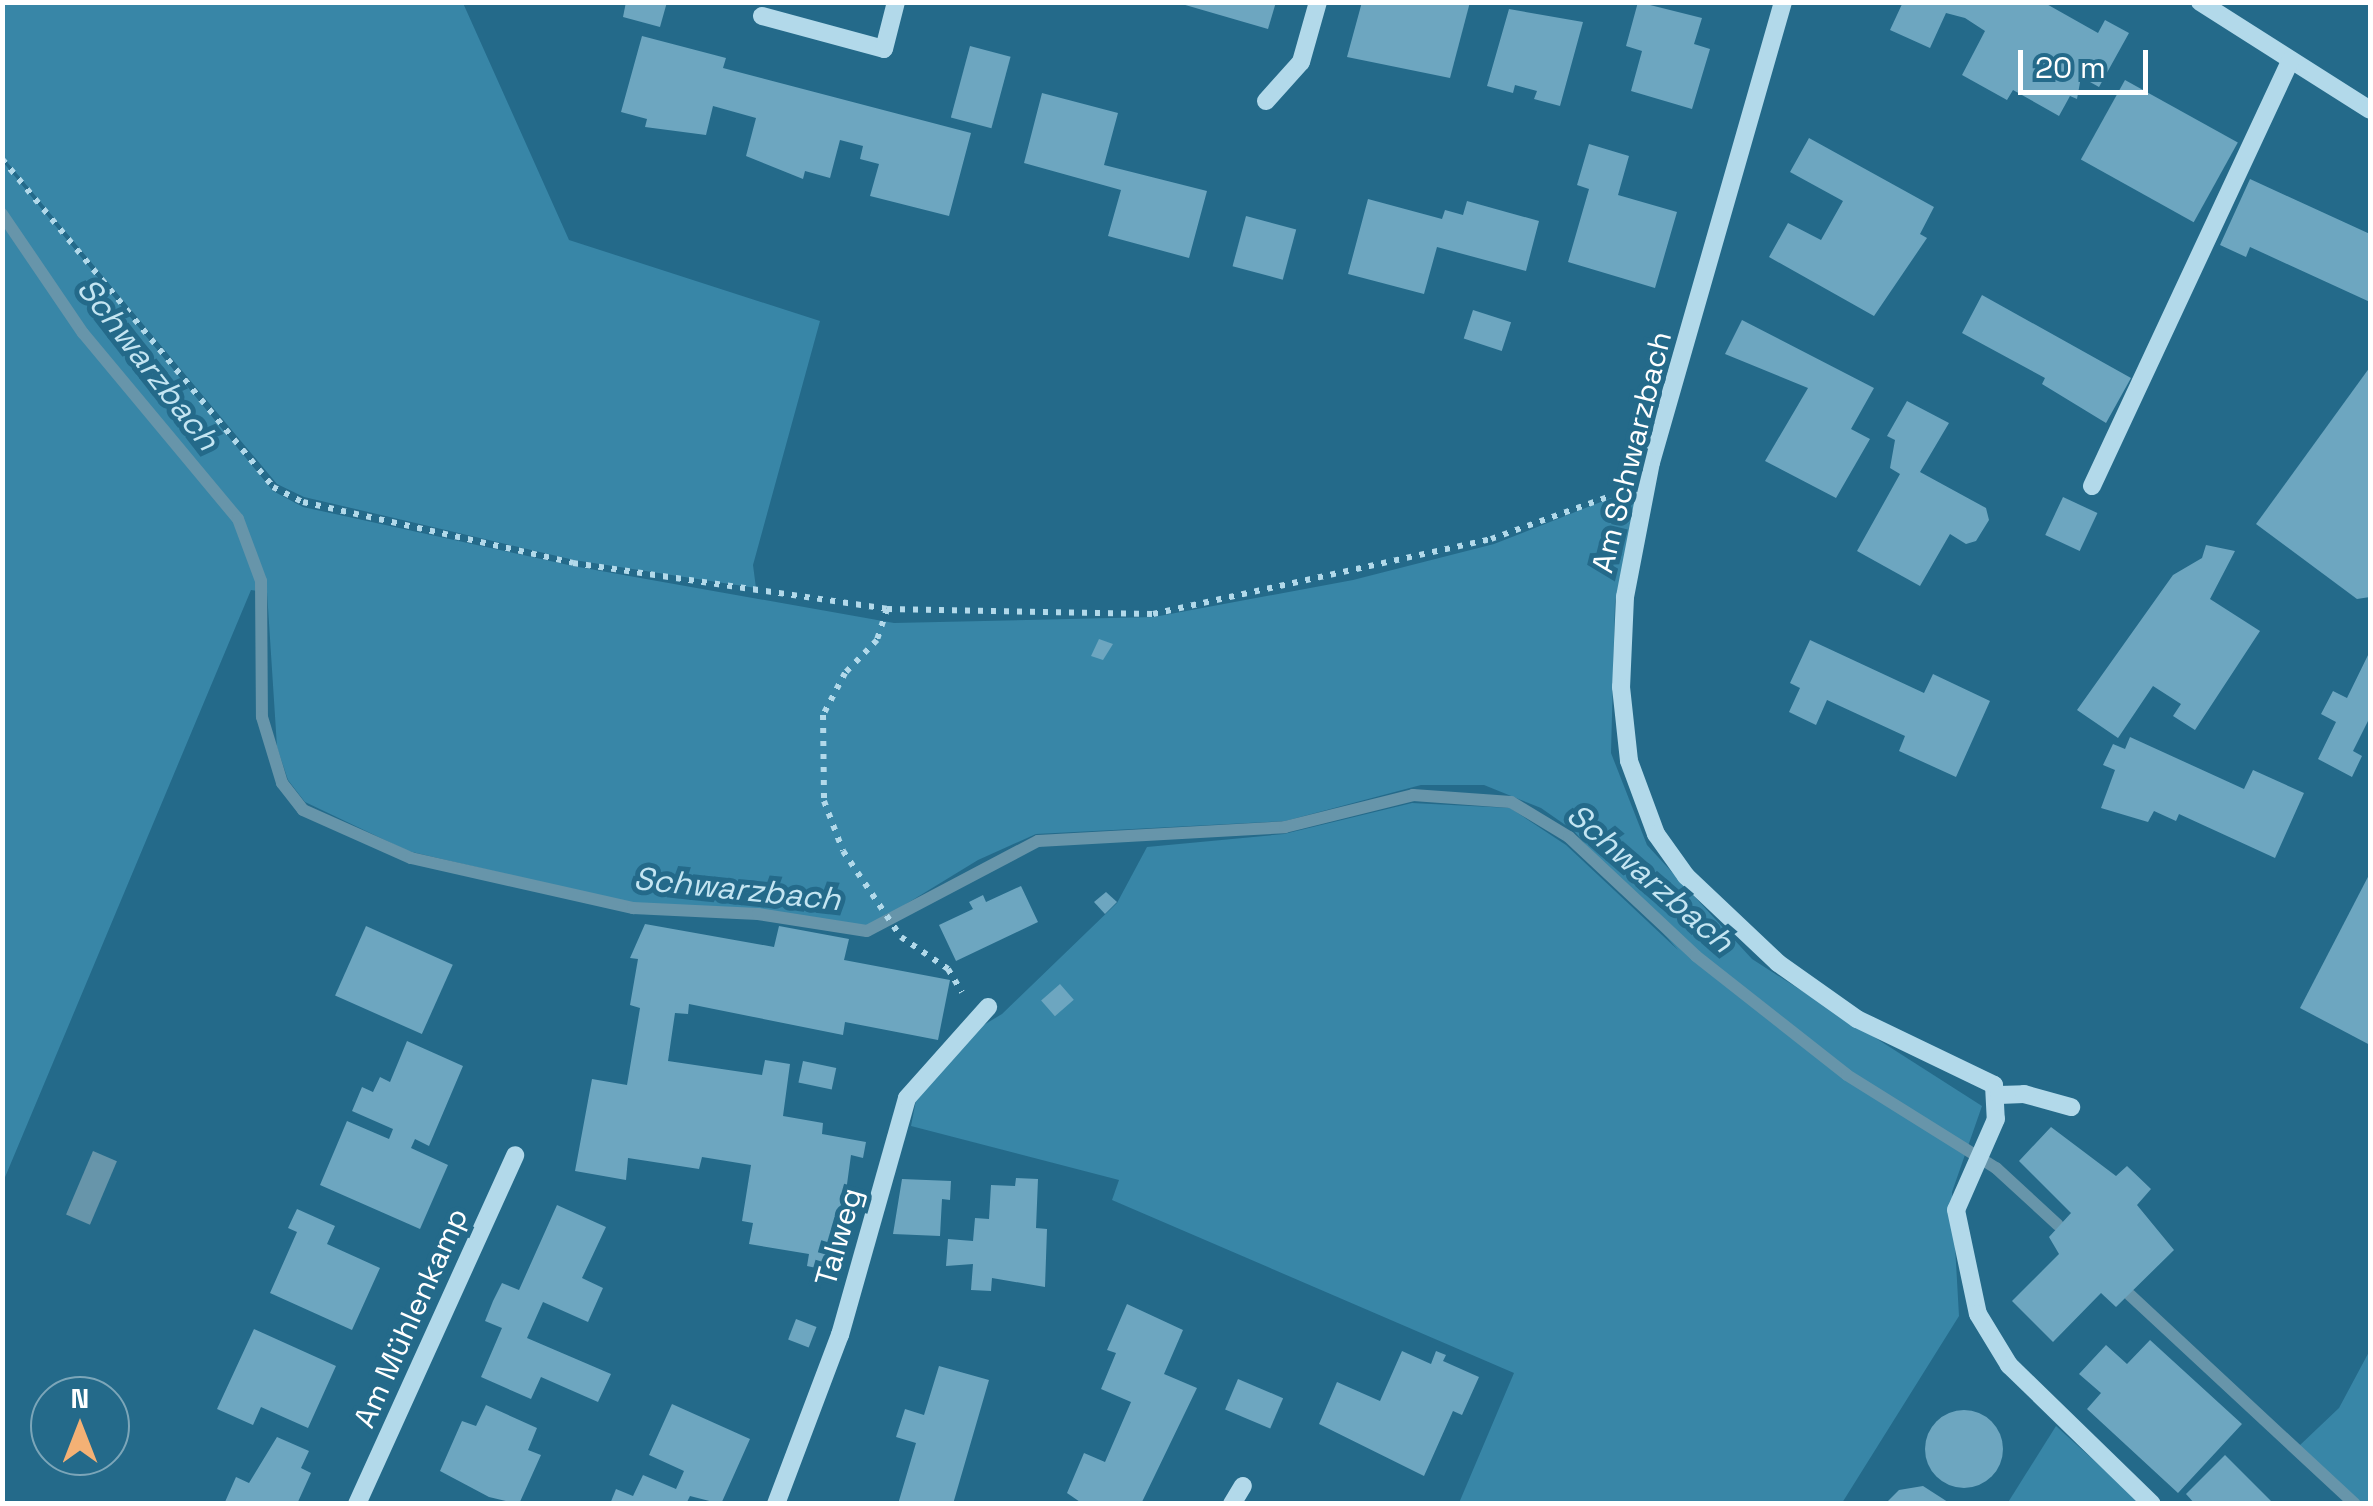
<!DOCTYPE html>
<meta charset="utf-8">
<style>
body{margin:0}
#map{position:relative;width:2373px;height:1506px;overflow:hidden;background:#246a8a;font-family:"Space Grotesk",sans-serif}
div>[style]{position:absolute}
.green>*{inset:0;background:#3886a7}
.water>*{inset:0;background:#6795aa;transform-origin:0 0}
.stream>*{height:12px;margin:-6px;padding:0 6px;transform-origin:6px;border-radius:6px;background:#6795aa}
.building>*{inset:0;background:#6da6c0;transform-origin:0 0}
.round{border-radius:50%}
.path>*{height:6px;margin-top:-3px;transform-origin:0;background:repeating-linear-gradient(90deg,#b2d9ea 0 5px,transparent 0 13px)}
.minor>*{height:18px;margin:-9px;padding:0 9px;transform-origin:9px;border-radius:9px;background:#b2d9ea}
span{translate:-50% -50%;white-space:nowrap;text-align:center;line-height:1.15;-webkit-text-stroke:10px #246a8a;paint-order:stroke}
.street-label{font-size:30px;color:#fff}
.water-label{font-size:32px;color:#c4e5f2;font-style:italic}
.frame{position:absolute;inset:0;border:5px solid #fff;pointer-events:none}
.north{position:absolute;left:30px;top:1376px;width:100px;height:100px;box-sizing:border-box;background:#246a8a;border:2px solid #7ca6b9;border-radius:50%;rotate:0deg;font-size:28px;font-weight:700;line-height:40px;text-align:center;color:#fff}
.north::after{content:'';display:block;margin:auto;width:35px;height:45px;background:#f4b175;clip-path:polygon(50% 0,100% 100%,50% 72%,0 100%)}
.scale{position:absolute;left:2018px;top:50px;width:130px;height:45px;box-sizing:border-box;border:5px solid #fff;border-top:0;padding-left:12px;font-size:30px;line-height:35px;white-space:nowrap;color:#fff;-webkit-text-stroke:8px #246a8a;paint-order:stroke}
</style>
<div id="map">
<div class="green">
<div style="clip-path:polygon(2px 3px,463px 3px,569px 240px,820px 321px,753px 565px,756px 588px,574px 560px,304px 497px,277px 484px,3px 157px)"></div>
<div style="clip-path:polygon(3px 162px,273px 491px,303px 507px,573px 566px,894px 623px,1154px 617px,1353px 580px,1494px 544px,1621px 494px,1639px 498px,1615px 602px,1611px 753px,1647px 845px,1752px 959px,1982px 1106px,1952px 1192px,1959px 1316px,1842px 1503px,1459px 1503px,1514px 1373px,1112px 1200px,1119px 1180px,911px 1126px,917px 1095px,967px 1035px,1002px 1014px,1117px 903px,1147px 847px,1284px 834px,1412px 803px,1510px 808px,1566px 845px,1678px 950px,1574px 831px,1541px 808px,1484px 785px,1421px 785px,1285px 821px,1036px 834px,978px 860px,870px 926px,634px 904px,408px 851px,305px 802px,288px 780px,277px 747px,267px 592px,251px 590px,3px 1182px)"></div>
<div style="clip-path:polygon(2370px 1350px,2370px 1503px,2360px 1503px,2299px 1446px,2339px 1408px)"></div>
<div style="clip-path:polygon(2056px 1426px,2141px 1503px,2007px 1504px)"></div>
</div>
<div class="water">
<div style="left:93px;top:1151px;width:26px;height:69px;rotate:23deg"></div>
</div>
<div class="stream">
<div style="left:2px;top:214px;width:144px;rotate:55.8deg"></div>
<div style="left:83px;top:333px;width:242px;rotate:50.2deg"></div>
<div style="left:238px;top:519px;width:66px;rotate:69.6deg"></div>
<div style="left:261px;top:581px;width:136px;rotate:89.6deg"></div>
<div style="left:262px;top:717px;width:69px;rotate:73.1deg"></div>
<div style="left:282px;top:783px;width:34px;rotate:52deg"></div>
<div style="left:303px;top:810px;width:118px;rotate:24deg"></div>
<div style="left:411px;top:858px;width:228px;rotate:12.7deg"></div>
<div style="left:633px;top:908px;width:125px;rotate:2.7deg"></div>
<div style="left:758px;top:914px;width:110px;rotate:8.9deg"></div>
<div style="left:867px;top:931px;width:193px;rotate:-27.8deg"></div>
<div style="left:1038px;top:841px;width:247px;rotate:-3.2deg"></div>
<div style="left:1285px;top:827px;width:132px;rotate:-14deg"></div>
<div style="left:1413px;top:795px;width:98px;rotate:4.1deg"></div>
<div style="left:1511px;top:802px;width:68px;rotate:31.1deg"></div>
<div style="left:1569px;top:837px;width:174px;rotate:43.1deg"></div>
<div style="left:1696px;top:956px;width:192px;rotate:38.2deg"></div>
<div style="left:1847px;top:1075px;width:176px;rotate:32deg"></div>
<div style="left:1996px;top:1168px;width:84px;rotate:42.6deg"></div>
<div style="left:2130px;top:1295px;width:307px;rotate:42.9deg"></div>
</div>
<div class="building">
<div style="clip-path:polygon(626px 2px,667px 2px,660px 27px,623px 17px)"></div>
<div style="clip-path:polygon(1175px 2px,1276px 2px,1268px 29px)"></div>
<div style="clip-path:polygon(1362px 2px,1470px 2px,1450px 78px,1347px 57px)"></div>
<div style="clip-path:polygon(1638px 2px,1702px 18px,1694px 44px,1710px 49px,1692px 109px,1631px 91px,1642px 51px,1626px 46px)"></div>
<div style="clip-path:polygon(1903px 2px,2043px 2px,2098px 33px,2105px 20px,2129px 33px,2099px 87px,2081px 77px,2077px 99px,2070px 96px,2059px 116px,2013px 90px,2007px 100px,1962px 75px,1985px 31px,1965px 18px,1946px 13px,1930px 48px,1890px 30px)"></div>
<div style="clip-path:polygon(1509px 9px,1583px 22px,1560px 106px,1534px 99px,1537px 91px,1515px 85px,1513px 93px,1487px 86px)"></div>
<div style="clip-path:polygon(642px 36px,726px 58px,723px 68px,971px 133px,949px 216px,870px 196px,879px 164px,860px 159px,863px 146px,840px 140px,830px 178px,805px 171px,803px 179px,746px 156px,756px 118px,713px 106px,706px 135px,645px 127px,647px 119px,621px 112px)"></div>
<div style="left:970px;top:46px;width:42px;height:74px;rotate:15deg"></div>
<div style="left:2125px;top:80px;width:129px;height:91px;rotate:29deg"></div>
<div style="clip-path:polygon(1042px 93px,1118px 113px,1104px 165px,1207px 191px,1189px 258px,1108px 236px,1121px 190px,1024px 163px)"></div>
<div style="clip-path:polygon(1809px 138px,1934px 207px,1920px 234px,1927px 238px,1874px 316px,1769px 257px,1788px 223px,1821px 240px,1843px 201px,1790px 172px)"></div>
<div style="clip-path:polygon(1589px 144px,1629px 156px,1618px 195px,1677px 212px,1655px 288px,1568px 262px,1589px 189px,1577px 185px)"></div>
<div style="clip-path:polygon(2250px 179px,2370px 234px,2370px 302px,2250px 247px,2246px 257px,2220px 245px)"></div>
<div style="clip-path:polygon(1368px 199px,1442px 219px,1445px 210px,1463px 215px,1467px 201px,1539px 221px,1526px 271px,1437px 247px,1424px 294px,1348px 274px)"></div>
<div style="left:1246px;top:216px;width:52px;height:52px;rotate:15deg"></div>
<div style="clip-path:polygon(1982px 295px,2131px 378px,2106px 423px,2042px 384px,2045px 378px,1962px 333px)"></div>
<div style="left:1473px;top:310px;width:40px;height:30px;rotate:18deg"></div>
<div style="clip-path:polygon(1742px 320px,1874px 388px,1851px 429px,1870px 439px,1836px 498px,1765px 461px,1808px 388px,1725px 354px)"></div>
<div style="clip-path:polygon(2370px 367px,2370px 597px,2357px 599px,2256px 524px)"></div>
<div style="clip-path:polygon(1907px 401px,1949px 423px,1920px 472px,1986px 508px,1989px 520px,1976px 541px,1966px 544px,1950px 534px,1920px 586px,1857px 551px,1900px 474px,1890px 468px,1895px 440px,1887px 436px)"></div>
<div style="left:2063px;top:497px;width:38px;height:42px;rotate:25deg"></div>
<div style="clip-path:polygon(2206px 545px,2235px 551px,2210px 599px,2260px 631px,2195px 730px,2173px 716px,2181px 704px,2153px 686px,2118px 738px,2077px 710px,2173px 575px,2202px 558px)"></div>
<div style="clip-path:polygon(1099px 639px,1113px 644px,1103px 660px,1091px 656px)"></div>
<div style="clip-path:polygon(1810px 640px,1924px 693px,1933px 674px,1990px 701px,1956px 777px,1899px 751px,1905px 736px,1827px 700px,1816px 725px,1789px 712px,1800px 688px,1790px 683px)"></div>
<div style="clip-path:polygon(2370px 651px,2370px 717px,2353px 751px,2362px 756px,2352px 777px,2318px 759px,2336px 722px,2321px 714px,2333px 691px,2347px 698px)"></div>
<div style="clip-path:polygon(2130px 737px,2244px 789px,2253px 770px,2304px 793px,2275px 858px,2179px 814px,2176px 821px,2154px 811px,2148px 822px,2101px 808px,2115px 770px,2103px 765px,2113px 744px,2125px 749px)"></div>
<div style="clip-path:polygon(2370px 873px,2370px 1045px,2300px 1008px)"></div>
<div style="clip-path:polygon(1021px 886px,1038px 922px,956px 961px,939px 925px,973px 909px,969px 902px,983px 895px,986px 902px)"></div>
<div style="clip-path:polygon(1106px 892px,1117px 902px,1105px 914px,1094px 902px)"></div>
<div style="clip-path:polygon(645px 924px,774px 947px,779px 926px,849px 939px,844px 960px,950px 980px,938px 1040px,845px 1022px,843px 1035px,689px 1004px,688px 1014px,675px 1013px,668px 1061px,762px 1075px,765px 1060px,790px 1064px,783px 1116px,823px 1123px,822px 1134px,866px 1142px,863px 1158px,851px 1155px,835px 1272px,807px 1266px,809px 1254px,749px 1244px,753px 1223px,742px 1221px,751px 1165px,702px 1157px,699px 1169px,628px 1158px,626px 1180px,575px 1171px,592px 1079px,627px 1085px,640px 1008px,630px 1005px,638px 959px,630px 958px)"></div>
<div style="left:366px;top:926px;width:95px;height:76px;rotate:24deg"></div>
<div style="left:1060px;top:984px;width:21px;height:25px;rotate:49deg"></div>
<div style="clip-path:polygon(407px 1041px,463px 1066px,429px 1146px,415px 1139px,411px 1148px,448px 1165px,420px 1229px,320px 1185px,347px 1121px,389px 1139px,393px 1129px,352px 1111px,362px 1087px,373px 1092px,380px 1077px,390px 1082px)"></div>
<div style="left:803px;top:1061px;width:34px;height:22px;rotate:12deg"></div>
<div style="clip-path:polygon(2051px 1127px,2116px 1176px,2127px 1166px,2151px 1189px,2137px 1205px,2174px 1250px,2116px 1307px,2101px 1293px,2053px 1342px,2012px 1301px,2059px 1254px,2049px 1237px,2071px 1213px,2019px 1161px)"></div>
<div style="clip-path:polygon(1016px 1178px,1038px 1179px,1036px 1228px,1047px 1229px,1045px 1287px,992px 1278px,991px 1291px,971px 1290px,973px 1264px,946px 1266px,948px 1239px,973px 1241px,975px 1218px,989px 1219px,991px 1185px,1015px 1186px)"></div>
<div style="clip-path:polygon(902px 1179px,951px 1181px,950px 1200px,942px 1199px,940px 1236px,893px 1234px)"></div>
<div style="clip-path:polygon(557px 1205px,606px 1227px,582px 1278px,603px 1288px,588px 1322px,543px 1302px,527px 1338px,611px 1374px,598px 1402px,541px 1377px,531px 1399px,481px 1377px,502px 1328px,485px 1321px,493px 1301px,502px 1283px,519px 1290px)"></div>
<div style="clip-path:polygon(297px 1209px,335px 1226px,327px 1244px,380px 1268px,352px 1330px,270px 1293px,297px 1232px,288px 1228px)"></div>
<div style="clip-path:polygon(1127px 1304px,1183px 1330px,1164px 1374px,1197px 1388px,1141px 1504px,1083px 1504px,1067px 1493px,1084px 1453px,1105px 1462px,1131px 1402px,1101px 1389px,1116px 1353px,1107px 1350px)"></div>
<div style="left:796px;top:1319px;width:22px;height:22px;rotate:21deg"></div>
<div style="clip-path:polygon(254px 1329px,336px 1366px,308px 1428px,261px 1407px,253px 1425px,217px 1409px)"></div>
<div style="clip-path:polygon(2150px 1340px,2242px 1424px,2178px 1493px,2087px 1409px,2101px 1393px,2079px 1374px,2106px 1345px,2127px 1364px)"></div>
<div style="clip-path:polygon(1402px 1351px,1431px 1364px,1436px 1351px,1446px 1355px,1443px 1361px,1479px 1377px,1462px 1415px,1453px 1411px,1424px 1476px,1319px 1424px,1337px 1382px,1380px 1401px)"></div>
<div style="clip-path:polygon(939px 1366px,989px 1380px,953px 1504px,898px 1504px,916px 1443px,896px 1437px,905px 1409px,924px 1415px)"></div>
<div style="left:1238px;top:1379px;width:49px;height:33px;rotate:23deg"></div>
<div style="clip-path:polygon(672px 1404px,750px 1439px,721px 1504px,690px 1496px,686px 1504px,610px 1504px,616px 1489px,633px 1496px,643px 1475px,676px 1489px,684px 1471px,649px 1455px)"></div>
<div style="clip-path:polygon(486px 1405px,537px 1428px,528px 1450px,541px 1455px,519px 1504px,489px 1497px,440px 1471px,462px 1421px,476px 1426px)"></div>
<div class="round" style="left:1925px;top:1410px;width:78px;height:78px"></div>
<div style="clip-path:polygon(277px 1437px,309px 1451px,301px 1468px,311px 1473px,297px 1504px,225px 1502px,236px 1477px,249px 1483px)"></div>
<div style="clip-path:polygon(2225px 1455px,2274px 1504px,2195px 1504px,2186px 1494px)"></div>
<div style="clip-path:polygon(1923px 1486px,1951px 1504px,1885px 1504px,1899px 1490px)"></div>
</div>
<div class="path">
<div style="left:2px;top:159px;width:425px;rotate:50.4deg"></div>
<div style="left:273px;top:487px;width:34px;rotate:27deg"></div>
<div style="left:303px;top:502px;width:277px;rotate:12.7deg"></div>
<div style="left:573px;top:563px;width:317px;rotate:8.3deg"></div>
<div style="left:887px;top:609px;width:266px;rotate:1.1deg"></div>
<div style="left:1153px;top:614px;width:346px;rotate:-12.5deg"></div>
<div style="left:1491px;top:539px;width:133px;rotate:-19.8deg"></div>
<div style="left:887px;top:609px;width:33px;rotate:108deg"></div>
<div style="left:877px;top:640px;width:46px;rotate:134.1deg"></div>
<div style="left:845px;top:673px;width:47px;rotate:117.6deg"></div>
<div style="left:823px;top:715px;width:86px;rotate:89.3deg"></div>
<div style="left:824px;top:801px;width:53px;rotate:69.2deg"></div>
<div style="left:843px;top:851px;width:104px;rotate:56deg"></div>
<div style="left:901px;top:937px;width:57px;rotate:34.2deg"></div>
<div style="left:948px;top:969px;width:27px;rotate:59deg"></div>
</div>
<div class="minor">
<div style="left:1783px;top:2px;width:479px;rotate:106deg"></div>
<div style="left:1651px;top:462px;width:137px;rotate:100.9deg"></div>
<div style="left:1625px;top:597px;width:90px;rotate:92.5deg"></div>
<div style="left:1621px;top:687px;width:74px;rotate:83.8deg"></div>
<div style="left:1629px;top:761px;width:78px;rotate:69.7deg"></div>
<div style="left:1656px;top:834px;width:52px;rotate:54.5deg"></div>
<div style="left:1686px;top:876px;width:127px;rotate:43.4deg"></div>
<div style="left:1778px;top:963px;width:97px;rotate:35.3deg"></div>
<div style="left:1857px;top:1019px;width:152px;rotate:25.7deg"></div>
<div style="left:1994px;top:1085px;width:34px;rotate:87deg"></div>
<div style="left:1996px;top:1119px;width:99px;rotate:113.7deg"></div>
<div style="left:1956px;top:1210px;width:106px;rotate:78.1deg"></div>
<div style="left:1978px;top:1314px;width:60px;rotate:58.7deg"></div>
<div style="left:2009px;top:1365px;width:199px;rotate:44.2deg"></div>
<div style="left:2200px;top:2px;width:201px;rotate:32.4deg"></div>
<div style="left:762px;top:16px;width:126px;rotate:15.1deg"></div>
<div style="left:884px;top:49px;width:49px;rotate:-75.7deg"></div>
<div style="left:1266px;top:101px;width:52px;rotate:-48.1deg"></div>
<div style="left:1301px;top:62px;width:62px;rotate:-74.2deg"></div>
<div style="left:2092px;top:486px;width:470px;rotate:-65deg"></div>
<div style="left:1999px;top:1095px;width:25px;rotate:-2deg"></div>
<div style="left:2024px;top:1094px;width:49px;rotate:15.5deg"></div>
<div style="left:357px;top:1504px;width:383px;rotate:-65.6deg"></div>
<div style="left:776px;top:1504px;width:181px;rotate:-69.3deg"></div>
<div style="left:840px;top:1335px;width:246px;rotate:-74.2deg"></div>
<div style="left:907px;top:1098px;width:122px;rotate:-48.3deg"></div>
<div style="left:1232px;top:1504px;width:21px;rotate:-59deg"></div>
</div>
<div class="street-label">
<span style="left:1632px;top:452px;rotate:-76deg">Am Schwarzbach</span>
<span style="left:839px;top:1237px;rotate:-74deg">Talweg</span>
<span style="left:411px;top:1318px;rotate:-66deg">Am Mühlenkamp</span>
</div>
<div class="water-label">
<span style="left:148px;top:364px;rotate:52deg">Schwarzbach</span>
<span style="left:1650px;top:878px;rotate:41deg">Schwarzbach</span>
<span style="left:737px;top:889px;rotate:6deg">Schwarzbach</span>
</div>
<div class="frame"></div>
<div class="north">N</div>
<div class="scale">20 m</div>
</div>
